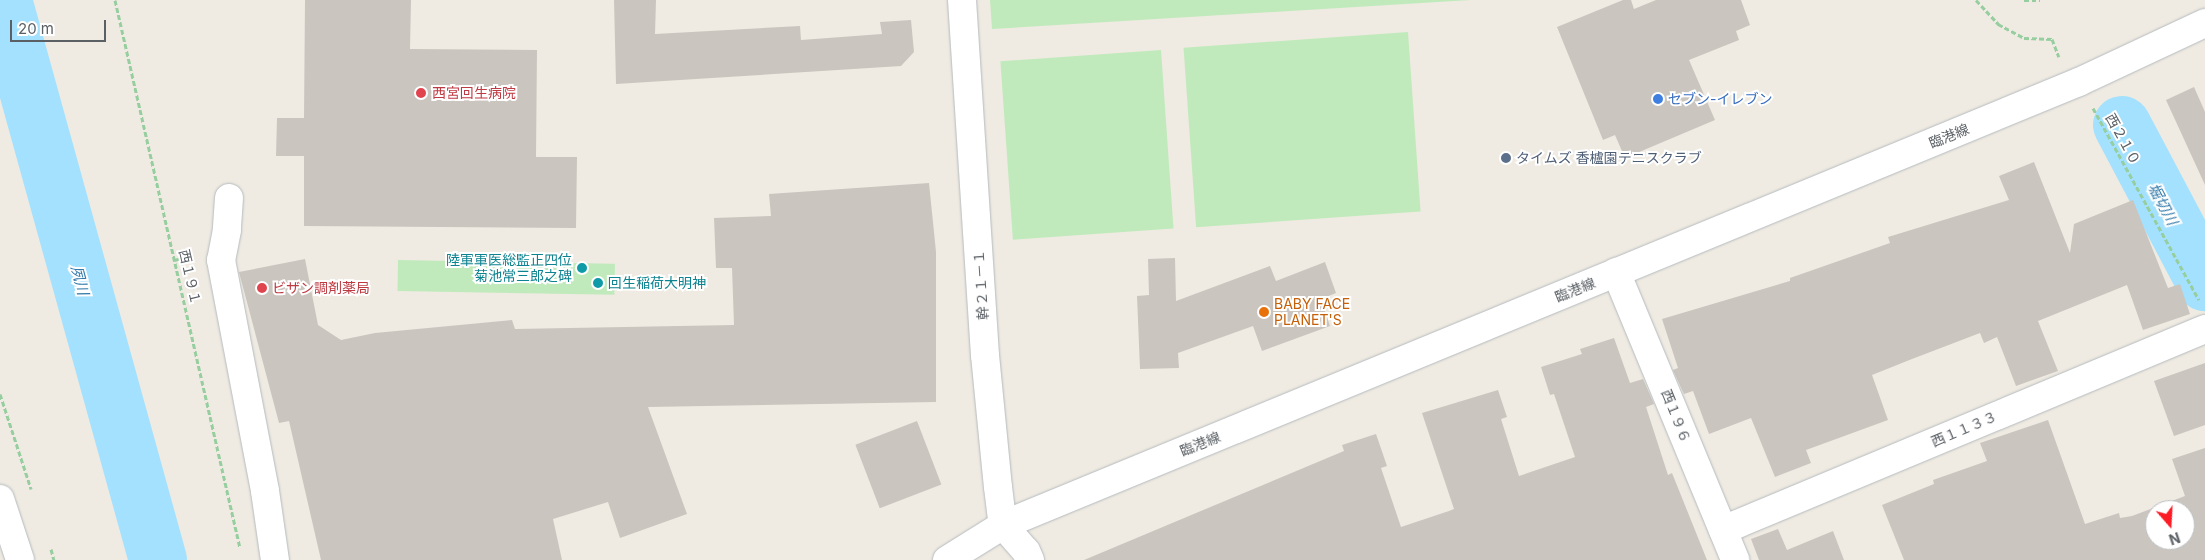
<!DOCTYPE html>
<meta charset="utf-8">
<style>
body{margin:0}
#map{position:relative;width:2205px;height:560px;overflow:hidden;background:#efebe2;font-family:Inter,"Noto Sans JP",sans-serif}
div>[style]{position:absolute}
.green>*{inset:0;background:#c1eabc;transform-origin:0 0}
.river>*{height:58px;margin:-29px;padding:0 29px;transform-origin:29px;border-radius:29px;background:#a3e1ff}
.building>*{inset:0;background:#cac5bf;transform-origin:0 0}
.path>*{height:3px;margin-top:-1.5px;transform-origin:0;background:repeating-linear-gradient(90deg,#96ce9f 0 5px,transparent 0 7.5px)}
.roads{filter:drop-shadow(0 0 1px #b5babe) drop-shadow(0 0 1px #b5babe)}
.minor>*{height:28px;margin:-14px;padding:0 14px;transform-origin:14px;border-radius:14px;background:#fff}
.tertiary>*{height:28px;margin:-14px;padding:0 14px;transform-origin:14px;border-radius:14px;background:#fff}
.dots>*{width:14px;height:14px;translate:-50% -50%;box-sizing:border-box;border:2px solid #fff;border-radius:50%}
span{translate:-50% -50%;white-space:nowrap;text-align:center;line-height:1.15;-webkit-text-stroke:4px #fff;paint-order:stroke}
.health-label{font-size:14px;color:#be3a42}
.left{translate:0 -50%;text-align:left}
.shop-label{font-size:14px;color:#366cbe}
.street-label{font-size:14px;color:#5b6065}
.service-label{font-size:14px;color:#4e5e75}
.culture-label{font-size:14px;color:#0d838f}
.right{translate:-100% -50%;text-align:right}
.food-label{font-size:14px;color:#c56008}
.water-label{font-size:15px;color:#3079a9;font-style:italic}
.north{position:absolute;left:2145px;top:500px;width:50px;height:50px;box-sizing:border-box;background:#fff;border:1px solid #bdbfc1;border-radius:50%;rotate:161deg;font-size:14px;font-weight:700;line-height:20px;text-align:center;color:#5b6065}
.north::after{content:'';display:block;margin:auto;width:18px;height:22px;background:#fb1c25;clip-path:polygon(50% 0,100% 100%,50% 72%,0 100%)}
.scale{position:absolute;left:10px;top:20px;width:96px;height:22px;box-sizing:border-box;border:2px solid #5b6065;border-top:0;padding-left:6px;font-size:15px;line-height:18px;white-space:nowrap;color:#5b6065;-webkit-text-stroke:4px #fff;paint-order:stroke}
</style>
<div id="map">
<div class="green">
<div style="clip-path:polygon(990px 0,1471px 0,992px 29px)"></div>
<div style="left:1408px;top:32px;width:180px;height:225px;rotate:86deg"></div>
<div style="left:1161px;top:50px;width:179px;height:161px;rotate:86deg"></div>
<div style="left:398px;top:260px;width:217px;height:31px;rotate:1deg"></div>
</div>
<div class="river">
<div style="left:3px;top:0;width:581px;rotate:74.53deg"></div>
<div style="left:2122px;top:125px;width:178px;rotate:62.1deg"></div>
</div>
<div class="building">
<div style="clip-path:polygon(305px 0,411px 0,410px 49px,537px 50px,536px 157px,577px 157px,576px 228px,304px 226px,304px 156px,276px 156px,277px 118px,304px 118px)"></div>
<div style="clip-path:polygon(614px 0,656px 0,655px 34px,800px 26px,801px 40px,882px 34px,880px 22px,911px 20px,914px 52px,901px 66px,616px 84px)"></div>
<div style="clip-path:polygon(1623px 0,1631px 0,1634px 9px,1656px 0,1741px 0,1750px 25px,1736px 31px,1739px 40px,1689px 60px,1715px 120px,1625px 158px,1615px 135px,1603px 140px,1557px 27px)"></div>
<div style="clip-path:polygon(2194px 87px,2205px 112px,2205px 185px,2166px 100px)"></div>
<div style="clip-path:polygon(2034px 162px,2070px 253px,2074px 224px,2133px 200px,2168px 288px,2180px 284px,2190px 314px,2143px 330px,2127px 285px,2038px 321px,2058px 371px,2016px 386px,1997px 337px,1984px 343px,1980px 333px,1912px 359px,1872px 375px,1888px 420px,1806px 450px,1811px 463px,1775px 477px,1751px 418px,1709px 434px,1693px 391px,1684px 394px,1673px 370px,1678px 368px,1662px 319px,1790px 281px,1790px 278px,1890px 243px,1888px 237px,2009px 200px,1999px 176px)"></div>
<div style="clip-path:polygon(929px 183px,936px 252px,936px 402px,648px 407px,687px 514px,620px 538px,608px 502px,553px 519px,562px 560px,321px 560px,289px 421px,279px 423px,239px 272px,305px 259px,318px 325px,341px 340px,375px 333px,512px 320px,515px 329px,734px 325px,732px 268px,716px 268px,714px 218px,771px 216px,769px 194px)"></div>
<div style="clip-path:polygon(1175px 258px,1176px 301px,1270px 266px,1276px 281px,1325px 262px,1336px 293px,1321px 299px,1330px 326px,1262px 351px,1253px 326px,1178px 353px,1179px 368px,1140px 369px,1137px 296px,1149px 295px,1148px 259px)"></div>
<div style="clip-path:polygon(1614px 338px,1630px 383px,1643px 379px,1654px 404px,1646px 407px,1668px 475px,1672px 473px,1707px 560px,1084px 560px,1344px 451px,1342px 445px,1376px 434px,1387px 466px,1381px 468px,1401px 527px,1449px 511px,1454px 509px,1422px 413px,1498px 390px,1507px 417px,1501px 419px,1519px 476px,1575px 457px,1554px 394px,1550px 395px,1541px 367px,1582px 354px,1580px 349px)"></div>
<div style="clip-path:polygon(2205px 363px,2205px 425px,2174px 436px,2154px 381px)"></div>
<div style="clip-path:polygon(evenodd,2048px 420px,2085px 524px,2119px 513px,2120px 518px,2132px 516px,2185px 496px,2172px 459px,2205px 448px,2205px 560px,1904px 560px,1882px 505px,1934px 484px,1933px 480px,1987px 461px,1980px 443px,2048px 420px,2155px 510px,2185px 510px,2185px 540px,2155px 540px,2155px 510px)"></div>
<div style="left:917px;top:421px;width:68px;height:66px;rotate:69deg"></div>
<div style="clip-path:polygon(1778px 529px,1787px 550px,1833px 531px,1844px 560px,1759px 560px,1751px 539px)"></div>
</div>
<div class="path">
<div style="left:115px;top:0;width:562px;rotate:77.15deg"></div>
<div style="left:1976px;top:0;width:33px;rotate:47deg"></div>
<div style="left:1998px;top:24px;width:30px;rotate:28deg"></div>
<div style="left:2024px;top:38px;width:28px;rotate:2deg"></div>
<div style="left:2052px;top:39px;width:19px;rotate:69deg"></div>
<div style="left:2024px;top:0;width:16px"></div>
<div style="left:2093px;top:108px;width:219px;rotate:61.1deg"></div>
<div style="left:174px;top:260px;width:17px;rotate:-13deg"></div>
<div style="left:0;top:394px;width:100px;rotate:71.9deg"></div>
<div style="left:51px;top:549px;width:11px;rotate:75deg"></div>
</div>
<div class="roads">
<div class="minor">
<div style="left:962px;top:0;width:356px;rotate:86.3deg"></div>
<div style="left:985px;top:355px;width:133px;rotate:84.4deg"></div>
<div style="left:998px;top:487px;width:38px;rotate:83deg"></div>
<div style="left:1003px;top:525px;width:35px;rotate:49deg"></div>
<div style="left:1026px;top:551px;width:10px;rotate:66deg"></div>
<div style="left:229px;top:198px;width:32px;rotate:94deg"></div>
<div style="left:227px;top:230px;width:31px;rotate:101deg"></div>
<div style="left:221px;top:260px;width:235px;rotate:79.2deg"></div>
<div style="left:265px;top:491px;width:70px;rotate:81.8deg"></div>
<div style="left:1616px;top:272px;width:312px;rotate:67.5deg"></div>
<div style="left:0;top:499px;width:64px;rotate:71.8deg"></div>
<div style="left:1723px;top:530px;width:522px;rotate:-22.64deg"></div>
</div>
<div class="tertiary">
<div style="left:947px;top:560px;width:66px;rotate:-32deg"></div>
<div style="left:1003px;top:525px;width:1164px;rotate:-22.38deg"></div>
<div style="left:2079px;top:82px;width:139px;rotate:-25.1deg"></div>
</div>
</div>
<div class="dots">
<div style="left:421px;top:93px;background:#e0444e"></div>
<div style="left:1658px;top:99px;background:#3f7fe0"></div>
<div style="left:1506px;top:158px;background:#5c6f8a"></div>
<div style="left:582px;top:268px;background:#0f9aa8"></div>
<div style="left:598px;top:283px;background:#0f9aa8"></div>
<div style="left:262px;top:288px;background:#e0444e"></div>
<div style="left:1264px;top:312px;background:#e8710a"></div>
</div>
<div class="health-label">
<span class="left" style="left:432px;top:93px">西宮回生病院</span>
<span class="left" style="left:272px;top:288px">ビザン調剤薬局</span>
</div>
<div class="shop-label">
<span class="left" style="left:1668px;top:99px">セブン-イレブン</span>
</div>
<div class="street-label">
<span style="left:1949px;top:136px;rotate:-22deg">臨港線</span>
<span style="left:2123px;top:139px;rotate:61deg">西２１０</span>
<span style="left:190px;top:277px;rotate:77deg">西１９１</span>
<span style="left:981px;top:285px;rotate:-94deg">幹２１－１</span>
<span style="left:1575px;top:290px;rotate:-22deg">臨港線</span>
<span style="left:1676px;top:416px;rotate:68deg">西１９６</span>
<span style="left:1964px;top:429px;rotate:-23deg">西１１３３</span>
<span style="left:1200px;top:444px;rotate:-22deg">臨港線</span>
</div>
<div class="service-label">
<span class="left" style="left:1516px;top:158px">タイムズ 香櫨園テニスクラブ</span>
</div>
<div class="culture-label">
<span class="right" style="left:572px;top:268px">陸軍軍医総監正四位<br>菊池常三郎之碑</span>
<span class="left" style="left:608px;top:283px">回生稲荷大明神</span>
</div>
<div class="food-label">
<span class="left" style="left:1274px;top:312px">BABY FACE<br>PLANET'S</span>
</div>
<div class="water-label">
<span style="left:2163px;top:204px;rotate:62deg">堀切川</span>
<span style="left:80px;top:280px;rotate:75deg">夙川</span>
</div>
<div class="north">N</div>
<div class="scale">20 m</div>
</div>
